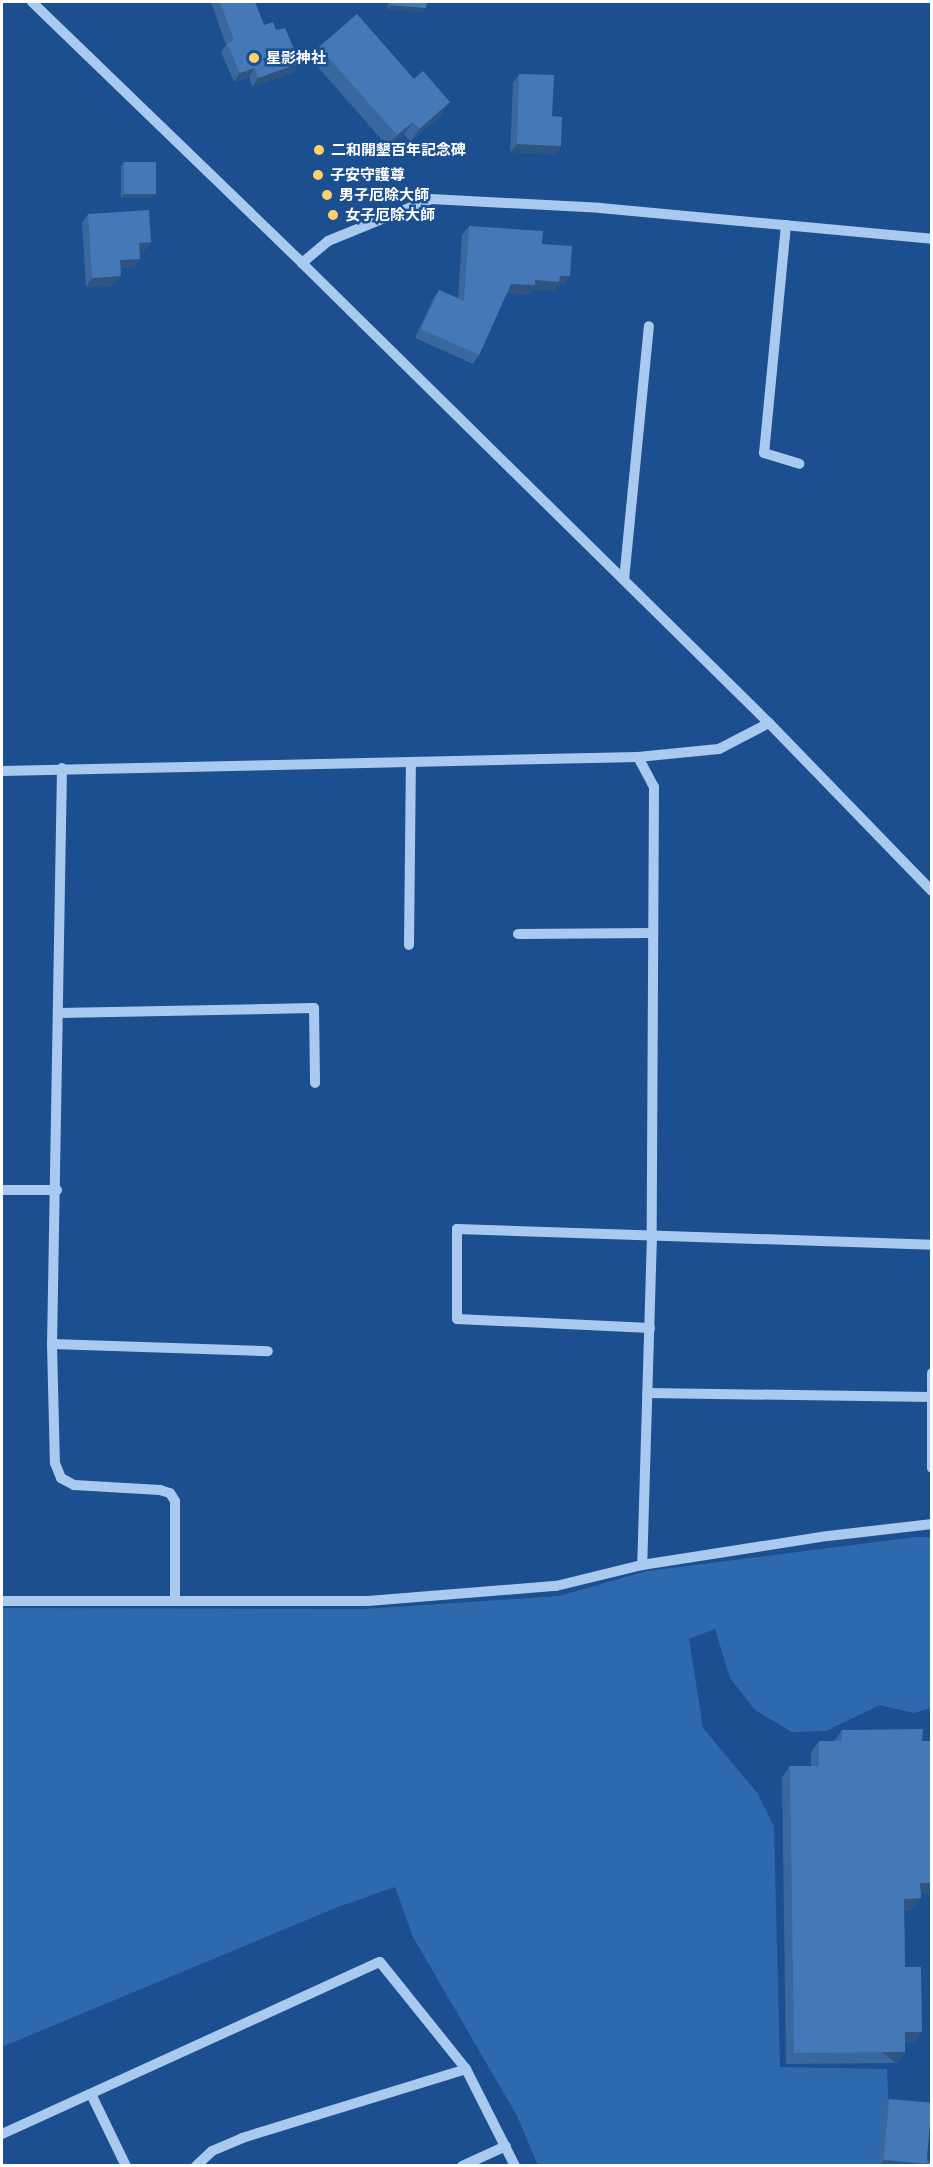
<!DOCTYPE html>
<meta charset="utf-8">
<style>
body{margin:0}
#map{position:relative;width:933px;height:2167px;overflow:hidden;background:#1b4f8f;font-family:Lato,"Noto Sans JP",sans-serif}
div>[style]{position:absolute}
.green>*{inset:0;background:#2e69ad}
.minor>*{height:10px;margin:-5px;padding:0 5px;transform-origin:5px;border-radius:5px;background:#a9c9ee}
.wall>*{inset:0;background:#3a679d}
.shaded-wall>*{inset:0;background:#305480;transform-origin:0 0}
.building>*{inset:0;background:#4478b7;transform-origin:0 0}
.dots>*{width:16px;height:16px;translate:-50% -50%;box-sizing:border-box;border:3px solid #1b4f8f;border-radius:50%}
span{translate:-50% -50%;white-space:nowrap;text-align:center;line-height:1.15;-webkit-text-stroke:5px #1b4f8f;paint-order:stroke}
.poi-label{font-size:15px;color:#fff;font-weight:700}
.left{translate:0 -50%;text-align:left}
.frame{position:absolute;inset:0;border:3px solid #fff;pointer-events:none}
</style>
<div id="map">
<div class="green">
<div style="clip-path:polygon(916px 1537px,931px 1537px,931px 1708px,914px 1713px,880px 1705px,826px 1731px,792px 1732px,755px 1710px,730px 1678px,715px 1629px,689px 1639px,703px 1728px,758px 1794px,774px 1826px,780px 2067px,887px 2069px,891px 2165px,538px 2165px,517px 2116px,413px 1937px,395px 1887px,338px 1907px,2px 2047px,2px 1608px,364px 1609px,559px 1596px,647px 1571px)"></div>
</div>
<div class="minor">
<div style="left:32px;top:2px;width:376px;rotate:44deg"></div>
<div style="left:302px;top:263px;width:656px;rotate:44.57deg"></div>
<div style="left:769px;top:723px;width:234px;rotate:45.9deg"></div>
<div style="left:786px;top:225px;width:229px;rotate:95.5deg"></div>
<div style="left:764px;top:453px;width:37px;rotate:17deg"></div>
<div style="left:302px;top:263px;width:34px;rotate:-40deg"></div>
<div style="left:328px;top:241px;width:111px;rotate:-22.2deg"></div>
<div style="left:431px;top:199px;width:169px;rotate:3deg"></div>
<div style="left:600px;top:208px;width:333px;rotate:5.3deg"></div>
<div style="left:624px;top:580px;width:255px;rotate:-84.4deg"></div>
<div style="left:638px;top:757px;width:34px;rotate:62deg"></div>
<div style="left:654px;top:787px;width:448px;rotate:90.3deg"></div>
<div style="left:652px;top:1235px;width:330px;rotate:91.7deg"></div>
<div style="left:62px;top:768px;width:576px;rotate:90.99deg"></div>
<div style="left:52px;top:1344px;width:119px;rotate:88.6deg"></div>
<div style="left:55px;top:1463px;width:16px;rotate:68deg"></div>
<div style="left:61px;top:1478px;width:15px;rotate:28deg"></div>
<div style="left:74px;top:1485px;width:86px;rotate:3.3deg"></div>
<div style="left:160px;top:1490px;width:10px;rotate:17deg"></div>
<div style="left:170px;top:1493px;width:9px;rotate:58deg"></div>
<div style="left:175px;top:1501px;width:99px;rotate:90deg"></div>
<div style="left:2px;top:771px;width:636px;rotate:-1.26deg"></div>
<div style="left:638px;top:757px;width:81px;rotate:-5.6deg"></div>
<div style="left:719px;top:749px;width:56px;rotate:-27.5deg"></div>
<div style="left:518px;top:934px;width:135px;rotate:-0.4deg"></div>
<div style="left:409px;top:945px;width:181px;rotate:-89.4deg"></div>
<div style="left:59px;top:1013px;width:255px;rotate:-1.1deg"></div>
<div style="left:314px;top:1008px;width:75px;rotate:89.2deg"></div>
<div style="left:2px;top:1190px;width:55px"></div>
<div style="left:650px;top:1328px;width:193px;rotate:-177.3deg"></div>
<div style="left:457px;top:1319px;width:90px;rotate:-90deg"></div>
<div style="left:457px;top:1229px;width:475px;rotate:1.9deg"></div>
<div style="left:52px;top:1344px;width:216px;rotate:1.9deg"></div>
<div style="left:932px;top:1373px;width:95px;rotate:90deg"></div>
<div style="left:647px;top:1393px;width:284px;rotate:0.8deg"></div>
<div style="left:2px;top:1601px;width:366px"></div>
<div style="left:368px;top:1601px;width:189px;rotate:-4.6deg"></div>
<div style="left:556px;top:1586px;width:89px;rotate:-13.7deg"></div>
<div style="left:642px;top:1565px;width:188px;rotate:-8.9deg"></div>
<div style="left:828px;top:1536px;width:105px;rotate:-6.6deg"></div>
<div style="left:91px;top:2094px;width:80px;rotate:64.1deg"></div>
<div style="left:2px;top:2134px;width:415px;rotate:-24.5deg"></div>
<div style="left:380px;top:1962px;width:137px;rotate:51.2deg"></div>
<div style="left:466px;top:2069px;width:109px;rotate:63.2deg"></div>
<div style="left:196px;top:2166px;width:22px;rotate:-43deg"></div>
<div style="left:212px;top:2151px;width:33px;rotate:-23deg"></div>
<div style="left:242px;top:2138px;width:234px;rotate:-17.1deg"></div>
<div style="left:462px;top:2166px;width:48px;rotate:-24.4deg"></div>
</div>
<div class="wall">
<div style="clip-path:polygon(211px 2px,255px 2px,264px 25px,276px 30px,300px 63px,294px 72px,252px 87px,249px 77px,234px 82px,221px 52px,226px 45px)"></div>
<div style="clip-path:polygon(388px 2px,427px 2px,423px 12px,387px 9px)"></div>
<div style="clip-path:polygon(319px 47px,442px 114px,410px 142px,404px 134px,388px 147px,311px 59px)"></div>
<div style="clip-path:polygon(519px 74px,552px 116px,561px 146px,555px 154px,510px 152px,513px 83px)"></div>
<div style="clip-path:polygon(124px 162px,153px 198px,121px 198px,121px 166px)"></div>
<div style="clip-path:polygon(88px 214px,151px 242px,144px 251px,140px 251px,140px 259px,134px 267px,121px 268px,115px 285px,86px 287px,82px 223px)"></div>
<div style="clip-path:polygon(469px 226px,542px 244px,564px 285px,557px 285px,553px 291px,533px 289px,529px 294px,507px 293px,479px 355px,473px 364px,415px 338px,433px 299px,439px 290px,458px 299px,462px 235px)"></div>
<div style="clip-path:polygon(842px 1730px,922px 1741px,932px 1741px,932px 1894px,921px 1894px,921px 1898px,913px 1909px,904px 1910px,905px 1967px,914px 2043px,905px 2043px,905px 2052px,897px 2063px,786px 2064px,782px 1777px,790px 1766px,811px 1766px,811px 1752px,819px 1741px,834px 1741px)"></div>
<div style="clip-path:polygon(889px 2099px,932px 2166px,878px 2166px,883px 2108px)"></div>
</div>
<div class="shaded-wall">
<div style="clip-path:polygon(391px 5px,426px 8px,423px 12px,387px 9px)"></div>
<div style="clip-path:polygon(300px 63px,294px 72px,252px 87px,258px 78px)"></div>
<div style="clip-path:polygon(255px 68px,249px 77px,234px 82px,240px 73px)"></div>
<div style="clip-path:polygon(450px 102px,442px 114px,410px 142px,419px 129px)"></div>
<div style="clip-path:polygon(413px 122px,404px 134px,388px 147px,397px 135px)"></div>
<div style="clip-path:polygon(517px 144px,561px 146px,555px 154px,510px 152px)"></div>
<div style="clip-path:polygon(124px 194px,156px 194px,153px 198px,121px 198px)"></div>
<div style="clip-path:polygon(151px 242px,144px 251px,133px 252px,139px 243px)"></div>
<div style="clip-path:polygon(140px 259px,134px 267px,114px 269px,120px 260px)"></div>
<div style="clip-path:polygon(121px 276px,115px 285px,86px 287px,92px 278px)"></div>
<div style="clip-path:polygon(560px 276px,570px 276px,564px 285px,557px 285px,553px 291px,533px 289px,529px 294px,505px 293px,511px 284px)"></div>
<div style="clip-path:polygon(920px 1883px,932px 1883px,932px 1894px,912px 1894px)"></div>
<div style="clip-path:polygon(921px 1898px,913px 1909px,896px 1910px,904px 1899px)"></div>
<div style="clip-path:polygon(905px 2032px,922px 2032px,914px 2043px,897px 2043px)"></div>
<div style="left:905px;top:2052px;width:14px;height:111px;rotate:126deg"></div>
<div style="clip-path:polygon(884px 2160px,932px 2165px,932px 2166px,880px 2166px)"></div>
</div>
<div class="building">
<div style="clip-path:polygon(220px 2px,255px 2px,264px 25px,273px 22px,276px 30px,285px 28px,300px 63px,258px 78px,255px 68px,240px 73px,227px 44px,234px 40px)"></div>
<div style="clip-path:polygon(391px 2px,427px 2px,426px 8px,391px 5px)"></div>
<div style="clip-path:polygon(357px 14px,414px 79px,423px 71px,450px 102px,419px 129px,413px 122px,397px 135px,319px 47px)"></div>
<div style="clip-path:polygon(519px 74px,554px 75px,552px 116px,562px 117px,561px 146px,517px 144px)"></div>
<div style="left:124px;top:162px;width:32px;height:32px"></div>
<div style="clip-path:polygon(149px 210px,151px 242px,139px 243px,140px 259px,120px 260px,121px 276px,92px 278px,88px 214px)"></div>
<div style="clip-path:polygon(469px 226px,543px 231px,542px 244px,572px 246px,570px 276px,560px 276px,559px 282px,535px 280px,535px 285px,511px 284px,479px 355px,421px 329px,439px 290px,464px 301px)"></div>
<div style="clip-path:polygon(923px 1729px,922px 1741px,932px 1741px,932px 1883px,920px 1883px,921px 1898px,904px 1899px,905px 1967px,921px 1967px,922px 2032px,905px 2032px,905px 2052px,794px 2053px,790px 1766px,819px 1766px,819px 1741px,842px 1741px,842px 1730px)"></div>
<div style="left:889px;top:2099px;width:43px;height:61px;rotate:5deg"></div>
</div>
<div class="dots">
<div style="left:254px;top:58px;background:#ffd166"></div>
<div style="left:319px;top:150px;background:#ffd166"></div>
<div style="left:318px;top:175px;background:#ffd166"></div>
<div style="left:327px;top:195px;background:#ffd166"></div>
<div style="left:333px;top:215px;background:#ffd166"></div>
</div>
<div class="poi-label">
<span class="left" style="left:266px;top:58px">星影神社</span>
<span class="left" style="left:331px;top:150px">二和開墾百年記念碑</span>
<span class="left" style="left:330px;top:175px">子安守護尊</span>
<span class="left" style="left:339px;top:195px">男子厄除大師</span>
<span class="left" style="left:345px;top:215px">女子厄除大師</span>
</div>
<div class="frame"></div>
</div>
